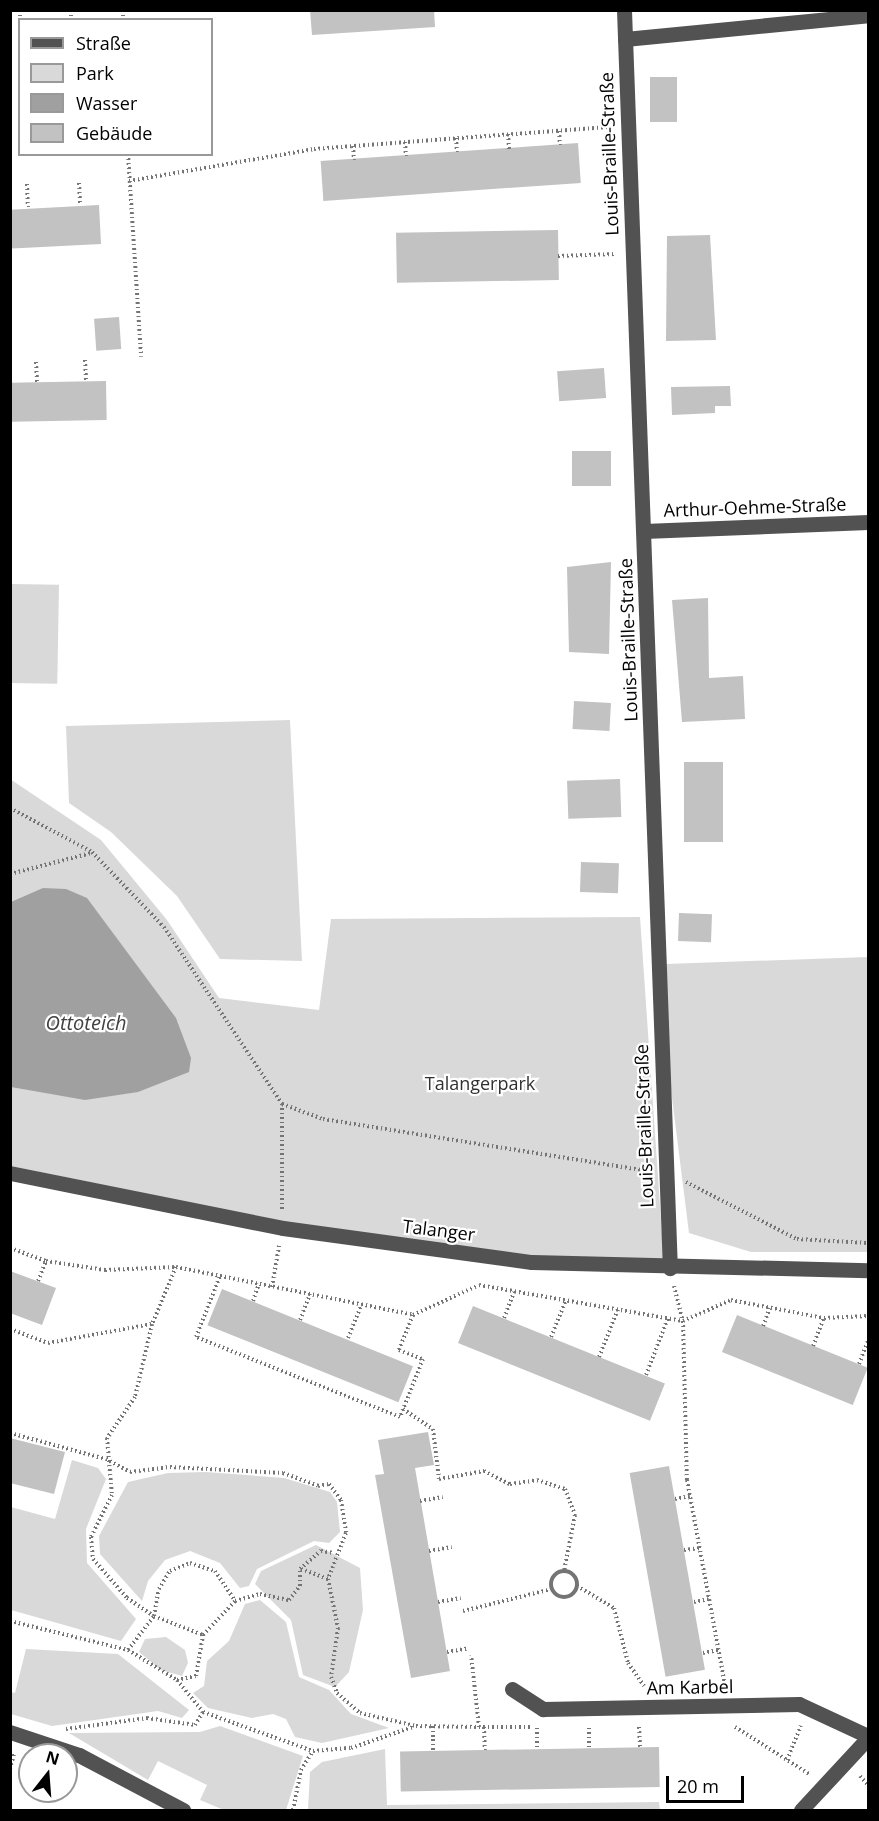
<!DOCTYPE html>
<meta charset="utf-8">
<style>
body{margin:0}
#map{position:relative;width:879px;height:1821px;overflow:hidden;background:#fff;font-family:"Open Sans",sans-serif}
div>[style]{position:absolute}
.green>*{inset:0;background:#d9d9d9;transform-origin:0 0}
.water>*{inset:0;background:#a0a0a0}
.building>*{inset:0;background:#c2c2c2;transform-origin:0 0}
.path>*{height:4px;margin-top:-2px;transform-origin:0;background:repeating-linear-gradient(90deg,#747474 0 1.5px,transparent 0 4.5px)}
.path>.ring{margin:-2px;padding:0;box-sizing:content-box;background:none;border:4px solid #747474;border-radius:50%}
.minor>*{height:15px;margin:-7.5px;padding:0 7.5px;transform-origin:7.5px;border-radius:7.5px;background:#525252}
span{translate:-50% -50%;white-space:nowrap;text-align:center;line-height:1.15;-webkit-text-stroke:4.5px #fff;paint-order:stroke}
.street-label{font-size:18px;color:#000}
.park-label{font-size:18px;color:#303030}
.water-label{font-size:20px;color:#414141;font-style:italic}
.frame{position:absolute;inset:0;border:12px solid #000;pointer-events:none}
.legend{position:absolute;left:18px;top:18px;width:195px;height:138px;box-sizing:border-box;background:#fff;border:2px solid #999;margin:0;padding:8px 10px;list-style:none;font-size:18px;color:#000}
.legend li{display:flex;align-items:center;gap:12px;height:30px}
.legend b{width:30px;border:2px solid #999}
.north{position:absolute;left:18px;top:1743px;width:60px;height:60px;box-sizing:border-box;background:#fff;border:2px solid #999;border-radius:50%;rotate:17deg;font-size:16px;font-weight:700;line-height:24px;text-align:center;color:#000}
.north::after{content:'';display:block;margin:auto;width:21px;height:27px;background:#000;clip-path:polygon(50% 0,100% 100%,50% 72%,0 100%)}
.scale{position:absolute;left:666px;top:1776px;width:78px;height:27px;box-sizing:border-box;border:3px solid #000;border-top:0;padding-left:8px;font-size:18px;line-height:21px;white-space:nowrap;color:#000;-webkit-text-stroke:4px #fff;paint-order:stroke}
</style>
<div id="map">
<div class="green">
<div style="left:11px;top:584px;width:48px;height:99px;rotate:1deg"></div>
<div style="clip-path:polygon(290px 720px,302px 961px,220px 959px,177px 896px,111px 832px,69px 803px,66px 726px)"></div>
<div style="clip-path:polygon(10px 779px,101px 840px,167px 920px,219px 998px,319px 1010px,331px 919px,640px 917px,664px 1264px,531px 1256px,288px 1223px,11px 1166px)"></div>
<div style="clip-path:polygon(868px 957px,868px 1252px,751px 1252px,689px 1233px,670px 1082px,666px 964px)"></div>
<div style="clip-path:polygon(72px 1460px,98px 1468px,106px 1479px,86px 1529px,87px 1563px,136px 1619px,121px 1641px,11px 1610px,11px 1507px,55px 1519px)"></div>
<div style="clip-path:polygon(206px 1472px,284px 1478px,330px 1492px,337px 1502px,340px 1532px,329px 1543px,314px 1541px,257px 1569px,249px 1586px,240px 1588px,220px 1563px,190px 1551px,165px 1560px,148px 1581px,142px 1601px,100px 1554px,99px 1536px,128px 1482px,168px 1473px)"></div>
<div style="clip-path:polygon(316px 1545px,360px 1568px,363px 1610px,349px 1672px,335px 1687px,303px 1675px,291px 1620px,255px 1584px,261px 1571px)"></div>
<div style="clip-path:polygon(260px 1600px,286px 1622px,299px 1677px,329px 1690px,351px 1714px,389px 1728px,322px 1743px,295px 1737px,286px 1719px,273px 1714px,252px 1718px,208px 1708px,193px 1693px,204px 1686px,207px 1661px,229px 1641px,245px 1604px)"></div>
<div style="clip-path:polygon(166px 1637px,185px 1650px,188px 1663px,182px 1676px,161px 1670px,139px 1652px,145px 1639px)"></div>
<div style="clip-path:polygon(26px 1649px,118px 1654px,189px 1710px,182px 1718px,158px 1711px,52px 1726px,11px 1714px,11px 1692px,15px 1693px)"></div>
<div style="clip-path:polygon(220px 1726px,303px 1756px,286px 1810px,224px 1810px,200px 1800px,207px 1785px,158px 1761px,148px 1780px,69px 1733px,200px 1732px)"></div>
<div style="clip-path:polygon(385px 1749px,387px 1805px,659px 1802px,660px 1810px,308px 1810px,310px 1772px,322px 1762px)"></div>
</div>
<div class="water">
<div style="clip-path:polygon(43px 888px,66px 889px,87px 898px,176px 1018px,191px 1058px,189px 1072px,138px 1092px,85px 1100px,11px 1087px,11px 902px)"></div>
</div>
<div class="building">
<div style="clip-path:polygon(310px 10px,434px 10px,435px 27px,312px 35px)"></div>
<div style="left:650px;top:77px;width:27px;height:45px"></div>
<div style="left:578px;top:143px;width:40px;height:258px;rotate:86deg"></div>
<div style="left:99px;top:205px;width:39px;height:89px;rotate:87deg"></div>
<div style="left:558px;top:230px;width:50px;height:162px;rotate:89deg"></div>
<div style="clip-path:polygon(710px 235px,716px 340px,666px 341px,667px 236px)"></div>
<div style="left:119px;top:317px;width:32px;height:25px;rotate:86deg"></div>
<div style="left:604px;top:368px;width:30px;height:47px;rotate:86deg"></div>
<div style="left:106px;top:381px;width:39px;height:96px;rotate:89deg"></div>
<div style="clip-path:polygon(730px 386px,731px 406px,715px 406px,715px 413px,672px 415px,671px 387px)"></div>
<div style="left:572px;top:451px;width:39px;height:35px"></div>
<div style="clip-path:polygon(611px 562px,609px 654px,569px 652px,567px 567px)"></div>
<div style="clip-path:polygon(708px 598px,709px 678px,743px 676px,745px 719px,682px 722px,672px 600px)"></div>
<div style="left:574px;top:701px;width:37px;height:28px;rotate:3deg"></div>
<div style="left:684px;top:762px;width:39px;height:80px"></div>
<div style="left:620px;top:779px;width:38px;height:53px;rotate:88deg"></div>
<div style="left:581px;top:862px;width:38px;height:30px;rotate:2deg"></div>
<div style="left:679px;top:913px;width:33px;height:28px;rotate:2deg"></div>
<div style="clip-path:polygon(10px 1271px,56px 1288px,42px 1325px,10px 1313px)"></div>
<div style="left:222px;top:1289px;width:206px;height:39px;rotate:22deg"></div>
<div style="left:473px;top:1306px;width:207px;height:40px;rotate:22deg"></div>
<div style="left:737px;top:1315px;width:141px;height:40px;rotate:22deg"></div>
<div style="clip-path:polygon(428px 1432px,434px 1465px,415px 1468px,450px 1671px,411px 1678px,375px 1475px,384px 1474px,378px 1440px)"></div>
<div style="clip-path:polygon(10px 1438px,65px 1452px,54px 1494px,10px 1483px)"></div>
<div style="left:669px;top:1466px;width:207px;height:40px;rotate:80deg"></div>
<div style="left:659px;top:1747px;width:40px;height:259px;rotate:89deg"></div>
</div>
<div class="path">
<div style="left:20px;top:10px;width:10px;rotate:90deg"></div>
<div style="left:71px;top:10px;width:10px;rotate:90deg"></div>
<div style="left:123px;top:10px;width:10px;rotate:90deg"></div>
<div style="left:559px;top:131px;width:14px;rotate:86deg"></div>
<div style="left:508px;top:134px;width:15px;rotate:86deg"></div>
<div style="left:456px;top:138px;width:14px;rotate:86deg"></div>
<div style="left:405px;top:142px;width:14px;rotate:86deg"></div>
<div style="left:353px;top:146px;width:14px;rotate:86deg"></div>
<div style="left:128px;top:154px;width:203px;rotate:86.3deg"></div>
<div style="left:129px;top:181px;width:188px;rotate:-9.8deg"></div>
<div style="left:314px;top:149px;width:295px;rotate:-4.3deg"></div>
<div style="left:79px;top:183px;width:22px;rotate:87deg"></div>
<div style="left:27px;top:184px;width:23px;rotate:88deg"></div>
<div style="left:558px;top:256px;width:57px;rotate:-2deg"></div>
<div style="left:85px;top:360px;width:22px;rotate:87deg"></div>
<div style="left:36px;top:362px;width:21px;rotate:87deg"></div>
<div style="left:10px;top:808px;width:93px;rotate:28.2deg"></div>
<div style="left:92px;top:852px;width:104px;rotate:46.2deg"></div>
<div style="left:164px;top:927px;width:213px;rotate:56.3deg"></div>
<div style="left:282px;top:1104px;width:44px;rotate:20.1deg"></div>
<div style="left:323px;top:1119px;width:329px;rotate:9.1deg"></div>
<div style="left:10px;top:874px;width:84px;rotate:-14.5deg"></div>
<div style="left:282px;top:1104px;width:105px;rotate:90deg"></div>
<div style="left:686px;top:1182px;width:125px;rotate:27.2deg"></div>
<div style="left:797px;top:1239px;width:71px;rotate:3.2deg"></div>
<div style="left:10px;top:1248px;width:38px;rotate:20deg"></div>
<div style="left:46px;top:1261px;width:60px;rotate:8.7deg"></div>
<div style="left:105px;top:1270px;width:71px;rotate:-2.4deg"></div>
<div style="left:176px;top:1267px;width:242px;rotate:11.4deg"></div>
<div style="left:413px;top:1315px;width:38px;rotate:112deg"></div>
<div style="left:399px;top:1350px;width:26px;rotate:21deg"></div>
<div style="left:423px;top:1359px;width:62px;rotate:111.6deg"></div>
<div style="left:400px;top:1417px;width:219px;rotate:-158.6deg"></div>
<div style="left:196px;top:1337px;width:66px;rotate:-68.5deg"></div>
<div style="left:176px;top:1267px;width:62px;rotate:112.8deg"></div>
<div style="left:152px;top:1324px;width:75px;rotate:103.1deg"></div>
<div style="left:135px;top:1397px;width:50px;rotate:124.3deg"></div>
<div style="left:107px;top:1438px;width:57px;rotate:85deg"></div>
<div style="left:112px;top:1495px;width:47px;rotate:116.6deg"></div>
<div style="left:91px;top:1537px;width:22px;rotate:85deg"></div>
<div style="left:93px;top:1559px;width:52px;rotate:48.9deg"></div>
<div style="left:127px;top:1598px;width:32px;rotate:34deg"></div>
<div style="left:154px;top:1616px;width:27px;rotate:-80deg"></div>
<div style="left:159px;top:1589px;width:21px;rotate:-59deg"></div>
<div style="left:170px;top:1571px;width:22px;rotate:-22deg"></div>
<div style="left:190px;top:1563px;width:26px;rotate:18deg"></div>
<div style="left:215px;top:1571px;width:36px;rotate:56deg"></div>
<div style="left:38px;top:1281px;width:22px;rotate:-68deg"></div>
<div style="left:674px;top:1286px;width:36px;rotate:76deg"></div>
<div style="left:683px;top:1321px;width:159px;rotate:88.6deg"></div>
<div style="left:687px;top:1480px;width:208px;rotate:79.5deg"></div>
<div style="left:272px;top:1287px;width:42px;rotate:-80.3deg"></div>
<div style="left:253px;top:1301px;width:18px;rotate:-71deg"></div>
<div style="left:413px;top:1315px;width:72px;rotate:-24.4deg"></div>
<div style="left:479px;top:1285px;width:207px;rotate:10deg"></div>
<div style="left:683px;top:1321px;width:52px;rotate:-23.6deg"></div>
<div style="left:731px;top:1300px;width:95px;rotate:11deg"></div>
<div style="left:824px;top:1318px;width:44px;rotate:-2.6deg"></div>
<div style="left:504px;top:1318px;width:28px;rotate:-69deg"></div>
<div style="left:300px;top:1320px;width:28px;rotate:-69deg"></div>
<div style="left:763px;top:1326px;width:19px;rotate:-69deg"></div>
<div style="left:10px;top:1329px;width:40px;rotate:20.2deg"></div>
<div style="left:48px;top:1343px;width:106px;rotate:-10.4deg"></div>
<div style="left:551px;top:1337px;width:40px;rotate:-68deg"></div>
<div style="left:348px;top:1338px;width:35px;rotate:-68deg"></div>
<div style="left:813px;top:1346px;width:30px;rotate:-69deg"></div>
<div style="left:599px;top:1357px;width:52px;rotate:-68.4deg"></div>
<div style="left:859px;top:1364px;width:25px;rotate:-69deg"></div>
<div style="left:646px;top:1375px;width:61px;rotate:-68.9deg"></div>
<div style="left:403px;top:1409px;width:36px;rotate:34deg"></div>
<div style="left:433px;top:1429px;width:50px;rotate:83.2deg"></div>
<div style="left:439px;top:1479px;width:46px;rotate:-10.1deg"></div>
<div style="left:484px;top:1471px;width:29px;rotate:27deg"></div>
<div style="left:510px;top:1484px;width:27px;rotate:-8deg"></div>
<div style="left:537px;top:1480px;width:29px;rotate:18deg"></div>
<div style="left:565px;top:1489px;width:28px;rotate:69deg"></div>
<div style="left:575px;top:1515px;width:57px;rotate:101.1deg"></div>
<div style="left:10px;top:1433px;width:99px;rotate:15.2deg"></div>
<div style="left:106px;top:1459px;width:27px;rotate:28deg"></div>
<div style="left:130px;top:1472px;width:40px;rotate:-7.1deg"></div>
<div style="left:170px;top:1467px;width:113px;rotate:3deg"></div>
<div style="left:283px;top:1473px;width:37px;rotate:20deg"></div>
<div style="left:318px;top:1486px;width:11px;rotate:-10deg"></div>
<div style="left:329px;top:1484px;width:20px;rotate:53deg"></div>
<div style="left:341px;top:1500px;width:33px;rotate:81deg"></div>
<div style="left:346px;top:1533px;width:49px;rotate:111.4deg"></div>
<div style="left:328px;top:1579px;width:50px;rotate:78.5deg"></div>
<div style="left:338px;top:1628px;width:49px;rotate:98.1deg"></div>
<div style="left:331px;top:1677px;width:17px;rotate:69deg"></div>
<div style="left:337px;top:1693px;width:30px;rotate:41deg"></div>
<div style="left:360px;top:1713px;width:57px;rotate:13.1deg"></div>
<div style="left:416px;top:1726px;width:63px;rotate:0.9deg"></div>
<div style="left:479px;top:1727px;width:72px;rotate:-96.3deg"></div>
<div style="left:675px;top:1499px;width:15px;rotate:-11deg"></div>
<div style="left:420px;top:1501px;width:23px;rotate:-10deg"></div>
<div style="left:684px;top:1550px;width:16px;rotate:-7deg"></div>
<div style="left:429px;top:1551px;width:23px;rotate:-10deg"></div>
<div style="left:301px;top:1569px;width:29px;rotate:20deg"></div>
<div class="ring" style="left:551px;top:1571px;width:22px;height:22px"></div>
<div style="left:577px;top:1586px;width:43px;rotate:30.7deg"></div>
<div style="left:614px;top:1608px;width:57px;rotate:75.7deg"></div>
<div style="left:628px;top:1663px;width:28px;rotate:55deg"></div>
<div style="left:438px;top:1602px;width:23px;rotate:-10deg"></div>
<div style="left:694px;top:1602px;width:15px;rotate:-11deg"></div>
<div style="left:463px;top:1611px;width:92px;rotate:-13.9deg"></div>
<div style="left:10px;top:1621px;width:122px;rotate:13.8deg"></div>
<div style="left:128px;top:1650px;width:57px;rotate:31.5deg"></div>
<div style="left:177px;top:1680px;width:41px;rotate:50.9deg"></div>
<div style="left:203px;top:1712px;width:117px;rotate:19.5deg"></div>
<div style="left:313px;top:1751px;width:38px;rotate:-5deg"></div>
<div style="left:351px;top:1748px;width:65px;rotate:-18.7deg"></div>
<div style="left:128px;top:1650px;width:43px;rotate:-52.6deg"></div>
<div style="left:154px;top:1616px;width:53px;rotate:21.2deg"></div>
<div style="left:203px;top:1635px;width:47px;rotate:-46.7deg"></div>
<div style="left:235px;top:1601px;width:26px;rotate:-16deg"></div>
<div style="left:260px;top:1594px;width:30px;rotate:12deg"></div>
<div style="left:289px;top:1600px;width:18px;rotate:-52deg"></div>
<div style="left:300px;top:1586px;width:17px;rotate:-90deg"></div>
<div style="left:300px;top:1569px;width:28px;rotate:-41deg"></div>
<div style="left:321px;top:1551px;width:13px;rotate:9deg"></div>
<div style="left:447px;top:1652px;width:22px;rotate:-10deg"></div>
<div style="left:703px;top:1653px;width:16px;rotate:-11deg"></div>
<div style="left:177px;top:1680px;width:19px;rotate:-12deg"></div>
<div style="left:196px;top:1676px;width:42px;rotate:-80.3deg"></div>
<div style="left:433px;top:1726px;width:25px;rotate:90deg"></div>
<div style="left:479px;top:1727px;width:53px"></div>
<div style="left:484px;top:1727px;width:23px;rotate:88deg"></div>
<div style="left:639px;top:1727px;width:20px;rotate:87deg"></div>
<div style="left:735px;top:1727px;width:88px;rotate:32.4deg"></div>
<div style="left:537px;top:1728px;width:21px;rotate:90deg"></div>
<div style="left:589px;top:1728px;width:20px;rotate:90deg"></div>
<div style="left:66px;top:1729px;width:82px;rotate:-7.7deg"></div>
<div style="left:147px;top:1718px;width:49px;rotate:8.3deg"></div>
<div style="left:195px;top:1725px;width:15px;rotate:-58deg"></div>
<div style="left:787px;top:1760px;width:37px;rotate:-68deg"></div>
<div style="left:10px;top:1769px;width:16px;rotate:-75deg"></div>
<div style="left:860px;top:1776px;width:12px;rotate:48deg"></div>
<div style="left:293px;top:1810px;width:41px;rotate:-78.7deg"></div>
<div style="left:301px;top:1770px;width:22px;rotate:-58deg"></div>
</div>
<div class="minor">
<div style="left:624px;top:10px;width:1259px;rotate:87.91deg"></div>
<div style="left:625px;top:39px;width:244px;rotate:-5.6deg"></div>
<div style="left:644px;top:531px;width:224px;rotate:-2.3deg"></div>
<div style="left:10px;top:1173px;width:278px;rotate:11.4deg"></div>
<div style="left:283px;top:1228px;width:251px;rotate:7.8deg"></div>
<div style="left:532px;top:1262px;width:336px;rotate:1.4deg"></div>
<div style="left:512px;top:1689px;width:37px;rotate:33deg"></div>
<div style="left:543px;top:1709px;width:256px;rotate:-1.1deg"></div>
<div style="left:799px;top:1704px;width:76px;rotate:24.9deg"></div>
<div style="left:10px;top:1732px;width:73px;rotate:18.4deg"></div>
<div style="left:79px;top:1755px;width:118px;rotate:27.9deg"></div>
<div style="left:801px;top:1810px;width:98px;rotate:-47.1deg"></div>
</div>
<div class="street-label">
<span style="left:609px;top:154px;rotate:-92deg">Louis-Braille-Straße</span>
<span style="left:755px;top:507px;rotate:-2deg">Arthur-Oehme-Straße</span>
<span style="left:628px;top:640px;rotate:-92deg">Louis-Braille-Straße</span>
<span style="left:644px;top:1126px;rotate:-92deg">Louis-Braille-Straße</span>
<span style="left:439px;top:1230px;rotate:7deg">Talanger</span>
<span style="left:690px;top:1687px;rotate:-1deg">Am Karbel</span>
</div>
<div class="park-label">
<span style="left:480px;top:1083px">Talangerpark</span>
</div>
<div class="water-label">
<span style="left:86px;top:1022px">Ottoteich</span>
</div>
<div class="frame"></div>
<ul class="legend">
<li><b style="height:8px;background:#525252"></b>Straße</li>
<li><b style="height:16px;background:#d9d9d9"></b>Park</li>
<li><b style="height:16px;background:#a0a0a0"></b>Wasser</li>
<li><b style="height:16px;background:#c2c2c2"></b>Gebäude</li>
</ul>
<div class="north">N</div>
<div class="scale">20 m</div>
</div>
